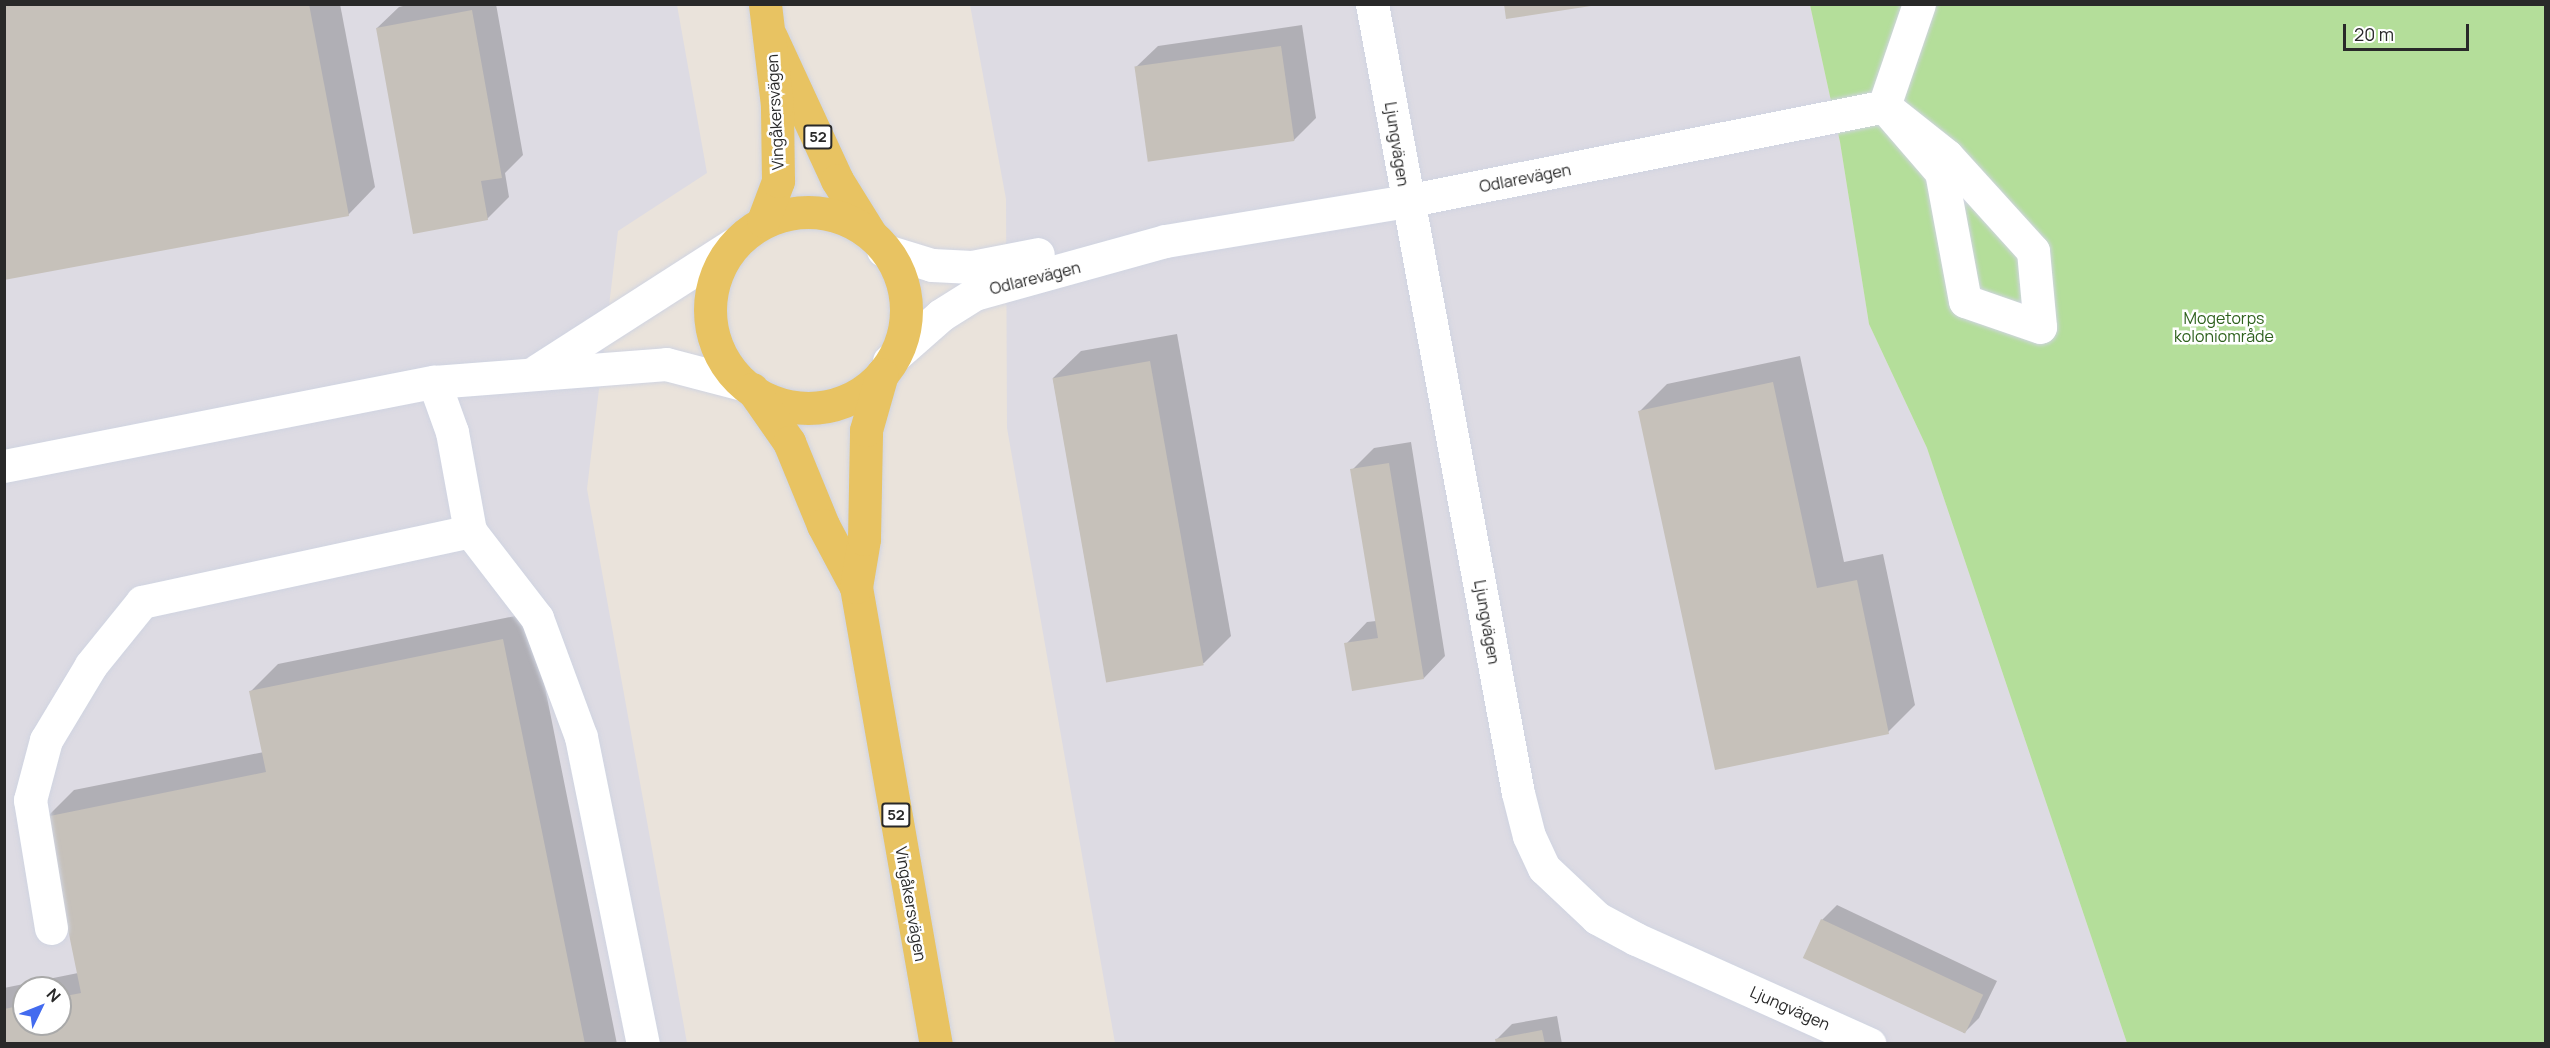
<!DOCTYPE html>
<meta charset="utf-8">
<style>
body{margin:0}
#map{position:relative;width:2550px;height:1048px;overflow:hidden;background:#eae3db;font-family:Manrope,sans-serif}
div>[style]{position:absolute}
.industrial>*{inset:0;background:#dddbe3}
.green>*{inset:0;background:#b4de9a}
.shadow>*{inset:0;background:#0003}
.building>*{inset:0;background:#c6c1ba;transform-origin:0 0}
.roads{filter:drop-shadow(0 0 2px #d0d4e1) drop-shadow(0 0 2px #d0d4e1)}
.minor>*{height:33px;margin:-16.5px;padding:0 16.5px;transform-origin:16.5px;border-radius:16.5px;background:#fff}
.major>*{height:33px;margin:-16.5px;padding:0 16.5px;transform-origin:16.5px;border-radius:16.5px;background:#e8c362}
.major>.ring{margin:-16.5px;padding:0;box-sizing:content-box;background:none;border:33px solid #e8c362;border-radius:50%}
span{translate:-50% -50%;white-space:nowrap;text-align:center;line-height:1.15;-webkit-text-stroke:5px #fff;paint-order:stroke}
.shield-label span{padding:2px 4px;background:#fff;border:2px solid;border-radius:4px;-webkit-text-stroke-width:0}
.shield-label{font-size:15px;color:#292929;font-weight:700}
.street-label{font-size:16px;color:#292929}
.park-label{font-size:16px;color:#2e611d}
.frame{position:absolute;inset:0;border:6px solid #292929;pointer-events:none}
.north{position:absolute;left:12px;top:976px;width:60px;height:60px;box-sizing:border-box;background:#fff;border:2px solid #a9a9a9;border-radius:50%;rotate:47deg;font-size:16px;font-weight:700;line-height:24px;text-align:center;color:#292929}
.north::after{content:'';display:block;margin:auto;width:21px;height:27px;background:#436bef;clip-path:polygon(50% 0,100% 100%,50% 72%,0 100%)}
.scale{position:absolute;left:2343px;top:24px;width:126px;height:27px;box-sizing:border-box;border:3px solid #292929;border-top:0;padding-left:8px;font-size:18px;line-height:21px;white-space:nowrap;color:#292929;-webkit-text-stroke:4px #fff;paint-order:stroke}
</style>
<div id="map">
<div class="industrial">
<i style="clip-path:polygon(evenodd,5px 5px,677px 5px,707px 173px,618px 231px,587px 489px,687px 1043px,5px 1044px,5px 5px,24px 988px,60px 988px,60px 1024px,24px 1024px,24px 988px)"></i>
<i style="clip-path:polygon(970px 5px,1810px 5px,1840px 142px,1869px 324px,1927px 448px,2127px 1043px,1115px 1043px,1007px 428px,1006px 199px)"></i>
</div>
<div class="green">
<i style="clip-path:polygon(1810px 5px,2545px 5px,2545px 1043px,2127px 1043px,1927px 448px,1869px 324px,1840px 142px)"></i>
</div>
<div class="shadow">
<i style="clip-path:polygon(4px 4px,340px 4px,375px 187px,348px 215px)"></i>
<i style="clip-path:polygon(411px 4px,496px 4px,523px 155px,505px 173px,509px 197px,487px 219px,377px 28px,399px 7px)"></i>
<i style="clip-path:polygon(1302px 25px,1316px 118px,1294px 140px,1136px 67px,1158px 46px)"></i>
<i style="clip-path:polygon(1177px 334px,1231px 636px,1204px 663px,1107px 680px,1053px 378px,1081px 351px)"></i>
<i style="clip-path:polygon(1800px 356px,1844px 562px,1883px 554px,1915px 705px,1888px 732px,1640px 411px,1667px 384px)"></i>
<i style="clip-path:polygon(1411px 442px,1445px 656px,1424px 678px,1346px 644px,1367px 622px,1376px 621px,1352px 470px,1374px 448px)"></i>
<i style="clip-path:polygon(evenodd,530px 613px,617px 1044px,4px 1044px,4px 988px,78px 973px,47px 817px,74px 790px,264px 752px,251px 691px,278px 664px,530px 613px,24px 988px,60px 988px,60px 1024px,24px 1024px,24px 988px)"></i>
<i style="clip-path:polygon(1837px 905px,1997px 981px,1979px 1018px,1964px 1033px,1822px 920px)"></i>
<i style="clip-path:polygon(1557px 1016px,1562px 1044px,1498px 1044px,1497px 1039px,1512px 1024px)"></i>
</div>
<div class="building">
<i style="clip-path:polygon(4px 4px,309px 4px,349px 216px,4px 280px)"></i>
<i style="clip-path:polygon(1504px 4px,1591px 4px,1591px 6px,1506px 19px)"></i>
<i style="clip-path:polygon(472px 10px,502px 178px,481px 181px,488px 220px,413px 234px,376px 28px)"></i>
<i style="left:1281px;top:46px;width:96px;height:148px;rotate:82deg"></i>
<i style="left:1150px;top:361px;width:309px;height:99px;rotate:80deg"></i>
<i style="clip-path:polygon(1773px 382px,1817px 588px,1857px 580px,1889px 734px,1715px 770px,1638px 411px)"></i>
<i style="clip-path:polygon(1389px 463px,1424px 679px,1352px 691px,1344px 643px,1378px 638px,1350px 469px)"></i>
<i style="clip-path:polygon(503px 639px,585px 1044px,4px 1044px,4px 1009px,24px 1005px,24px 1024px,60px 1024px,60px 997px,81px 993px,45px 817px,266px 772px,249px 691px)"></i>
<i style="left:1821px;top:919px;width:179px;height:43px;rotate:25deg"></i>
<i style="clip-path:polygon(1542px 1030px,1545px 1044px,1496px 1044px,1495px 1039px)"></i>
</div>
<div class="roads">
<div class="minor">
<i style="left:1372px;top:4px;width:802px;rotate:79.52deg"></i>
<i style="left:1518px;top:793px;width:44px;rotate:75.7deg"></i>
<i style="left:1529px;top:836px;width:35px;rotate:65deg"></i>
<i style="left:1544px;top:868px;width:73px;rotate:43.3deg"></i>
<i style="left:1597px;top:918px;width:44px;rotate:28.3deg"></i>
<i style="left:1636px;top:939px;width:256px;rotate:24.2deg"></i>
<i style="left:1884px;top:106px;width:80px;rotate:38.4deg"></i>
<i style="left:1947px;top:156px;width:128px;rotate:47.8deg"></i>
<i style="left:2033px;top:251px;width:76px;rotate:84.7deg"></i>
<i style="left:2040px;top:327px;width:79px;rotate:-160.9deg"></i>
<i style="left:1965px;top:301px;width:131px;rotate:-100.5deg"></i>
<i style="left:1941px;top:172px;width:87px;rotate:-130.8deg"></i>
<i style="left:1884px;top:106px;width:108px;rotate:-71.1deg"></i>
<i style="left:883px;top:250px;width:51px;rotate:17deg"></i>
<i style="left:932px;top:265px;width:40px;rotate:2.9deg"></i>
<i style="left:972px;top:267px;width:67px;rotate:-11.1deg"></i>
<i style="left:889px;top:361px;width:69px;rotate:-41.5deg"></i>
<i style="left:941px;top:315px;width:39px;rotate:-32deg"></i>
<i style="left:974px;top:294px;width:198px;rotate:-15.5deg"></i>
<i style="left:1165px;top:241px;width:244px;rotate:-9.4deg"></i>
<i style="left:1406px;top:201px;width:487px;rotate:-11.2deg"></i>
<i style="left:538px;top:370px;width:232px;rotate:-32.7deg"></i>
<i style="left:434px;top:382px;width:53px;rotate:70.2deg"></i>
<i style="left:452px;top:432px;width:101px;rotate:79.7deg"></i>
<i style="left:470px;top:531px;width:110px;rotate:52.4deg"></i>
<i style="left:537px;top:618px;width:127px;rotate:69.7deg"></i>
<i style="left:581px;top:737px;width:313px;rotate:78.6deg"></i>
<i style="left:4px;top:466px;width:438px;rotate:-11.1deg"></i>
<i style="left:434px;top:382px;width:233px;rotate:-4.4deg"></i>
<i style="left:666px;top:364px;width:80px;rotate:14.6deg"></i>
<i style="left:51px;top:928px;width:130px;rotate:-99.3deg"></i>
<i style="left:30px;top:800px;width:62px;rotate:-75.1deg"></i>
<i style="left:46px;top:740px;width:87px;rotate:-59deg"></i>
<i style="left:91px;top:665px;width:81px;rotate:-51deg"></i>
<i style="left:142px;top:602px;width:336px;rotate:-12.2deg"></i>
</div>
<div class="major">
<i style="left:771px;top:37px;width:157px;rotate:65.2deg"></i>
<i style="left:837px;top:180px;width:62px;rotate:58.1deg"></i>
<i class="ring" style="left:710px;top:212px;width:163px;height:163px"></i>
<i style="left:763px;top:221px;width:43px;rotate:-69.4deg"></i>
<i style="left:778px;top:181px;width:76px;rotate:-90.8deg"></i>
<i style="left:777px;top:105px;width:102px;rotate:-96.8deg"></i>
<i style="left:752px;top:389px;width:65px;rotate:55.1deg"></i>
<i style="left:789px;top:442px;width:90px;rotate:67.7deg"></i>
<i style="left:823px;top:525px;width:70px;rotate:62deg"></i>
<i style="left:856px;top:587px;width:464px;rotate:80.1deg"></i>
<i style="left:856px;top:587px;width:49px;rotate:-80.5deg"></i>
<i style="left:864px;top:539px;width:109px;rotate:-88.9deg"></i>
<i style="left:866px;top:430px;width:58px;rotate:-74.1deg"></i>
</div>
</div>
<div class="shield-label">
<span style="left:818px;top:137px">52</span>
<span style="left:896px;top:815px">52</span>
</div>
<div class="street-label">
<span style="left:775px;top:112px;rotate:-93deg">Vingåkersvägen</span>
<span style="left:1397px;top:144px;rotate:81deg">Ljungvägen</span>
<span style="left:1525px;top:178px;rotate:-11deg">Odlarevägen</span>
<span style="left:1035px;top:278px;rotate:-14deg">Odlarevägen</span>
<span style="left:1487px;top:622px;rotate:80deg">Ljungvägen</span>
<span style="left:911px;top:904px;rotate:80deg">Vingåkersvägen</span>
<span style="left:1790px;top:1008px;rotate:24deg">Ljungvägen</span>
</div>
<div class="park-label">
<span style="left:2224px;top:327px">Mogetorps<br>koloniområde</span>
</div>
<div class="frame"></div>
<div class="north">N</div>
<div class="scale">20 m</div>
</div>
